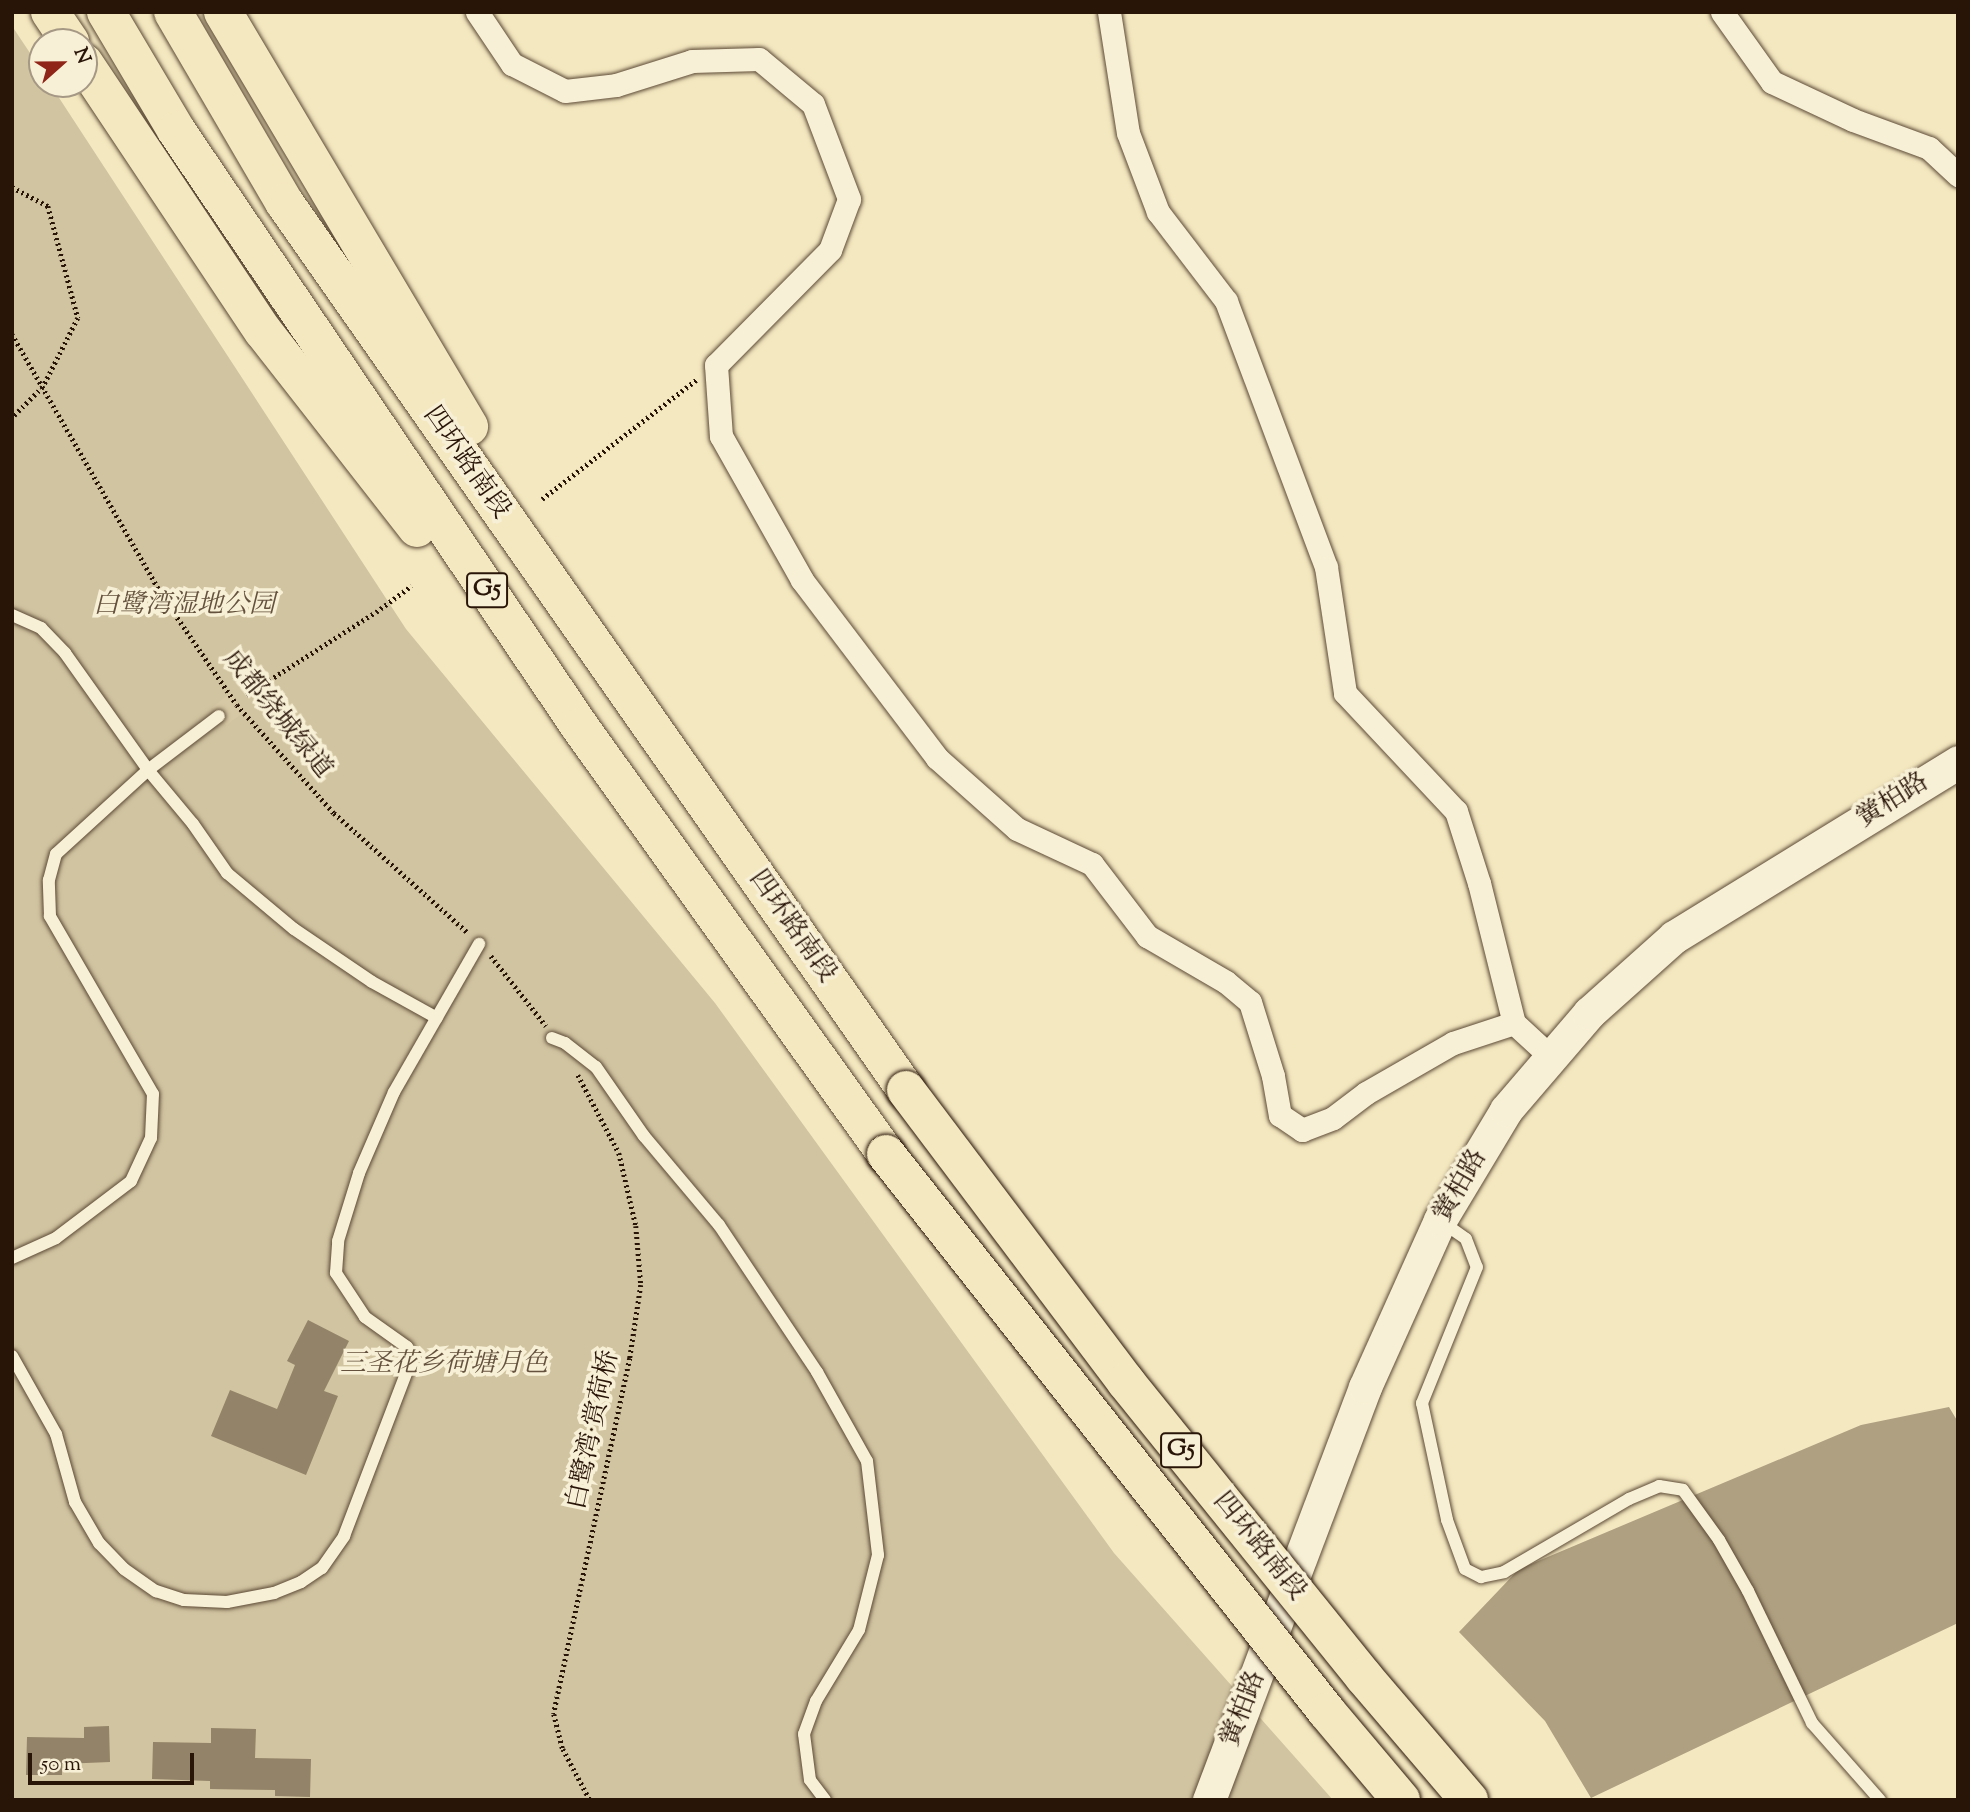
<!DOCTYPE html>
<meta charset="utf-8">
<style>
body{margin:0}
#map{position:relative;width:1970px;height:1812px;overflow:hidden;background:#f4e8c0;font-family:"Sorts Mill Goudy","Noto Serif SC",serif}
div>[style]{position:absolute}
.green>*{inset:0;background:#d1c4a1}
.water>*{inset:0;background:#afa081}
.building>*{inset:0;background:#938368}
.street-tunnel>*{height:23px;margin-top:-11.5px;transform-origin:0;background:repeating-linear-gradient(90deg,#d6c8a4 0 23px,transparent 0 34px)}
.path>*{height:4.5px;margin-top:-2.25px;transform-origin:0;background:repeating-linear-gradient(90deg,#291508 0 2px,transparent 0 5.5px)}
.roads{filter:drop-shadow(0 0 2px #5c4a36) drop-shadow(0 0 2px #5c4a36)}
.lane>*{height:12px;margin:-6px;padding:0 6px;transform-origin:6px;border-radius:6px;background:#f8f0d6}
.street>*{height:23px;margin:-11.5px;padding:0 11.5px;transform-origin:11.5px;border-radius:11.5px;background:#f8f0d6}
.secondary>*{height:33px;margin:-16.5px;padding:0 16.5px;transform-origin:16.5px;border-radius:16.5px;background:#f8f0d6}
.highway>*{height:38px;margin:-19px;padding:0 19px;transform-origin:19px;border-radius:19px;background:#f4e8c0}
.bridges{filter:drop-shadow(0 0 2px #291508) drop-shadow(0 0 2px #291508)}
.highway-bridge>*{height:38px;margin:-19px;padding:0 19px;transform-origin:19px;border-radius:19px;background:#f4e8c0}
span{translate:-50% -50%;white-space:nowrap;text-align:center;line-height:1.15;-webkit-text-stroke:7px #f8f0d6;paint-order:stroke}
.shield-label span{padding:2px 5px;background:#f8f0d6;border:2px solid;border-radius:5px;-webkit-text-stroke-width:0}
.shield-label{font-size:24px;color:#291508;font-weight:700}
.street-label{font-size:26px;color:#291508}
.park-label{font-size:26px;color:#64523e;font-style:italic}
.frame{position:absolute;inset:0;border:14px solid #291508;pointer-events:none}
.north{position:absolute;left:28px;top:28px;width:70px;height:70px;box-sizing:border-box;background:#f8f0d6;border:2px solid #a59884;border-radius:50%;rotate:69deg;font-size:19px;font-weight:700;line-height:28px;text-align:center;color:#291508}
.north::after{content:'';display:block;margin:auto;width:24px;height:32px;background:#8f2418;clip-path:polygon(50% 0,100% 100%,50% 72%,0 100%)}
.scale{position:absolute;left:28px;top:1753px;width:166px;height:32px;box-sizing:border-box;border:4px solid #291508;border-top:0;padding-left:9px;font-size:21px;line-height:24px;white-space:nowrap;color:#291508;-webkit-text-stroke:5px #f8f0d6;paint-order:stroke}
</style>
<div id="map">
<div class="green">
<i style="clip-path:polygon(12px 26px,42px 71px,42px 84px,50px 84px,406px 629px,715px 1003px,1114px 1553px,1333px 1800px,12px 1800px)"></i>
</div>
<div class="water">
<i style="clip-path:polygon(1949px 1407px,1958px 1422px,1958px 1623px,1591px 1798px,1545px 1721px,1459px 1632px,1519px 1569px,1861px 1425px)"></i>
</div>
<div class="building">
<i style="clip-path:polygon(308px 1320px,349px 1341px,324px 1391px,338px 1396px,306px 1475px,211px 1436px,230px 1390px,277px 1409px,295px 1365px,287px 1361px)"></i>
<i style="clip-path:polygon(109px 1726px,110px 1762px,62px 1764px,62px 1775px,26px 1775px,27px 1737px,84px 1738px,84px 1727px)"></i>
<i style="clip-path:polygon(211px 1728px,256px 1729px,255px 1758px,311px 1759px,310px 1797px,275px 1796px,275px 1790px,210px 1789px,210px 1781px,152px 1779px,153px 1742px,211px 1743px)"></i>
</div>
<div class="street-tunnel">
<i style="left:219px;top:716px;width:34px;rotate:-38deg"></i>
</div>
<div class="path">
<i style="left:12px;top:187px;width:41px;rotate:27.8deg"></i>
<i style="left:48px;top:206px;width:116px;rotate:75deg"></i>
<i style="left:78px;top:318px;width:77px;rotate:116.9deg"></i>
<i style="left:43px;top:387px;width:44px;rotate:135deg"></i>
<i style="left:12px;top:334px;width:301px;rotate:60.1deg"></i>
<i style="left:162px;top:595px;width:133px;rotate:55.7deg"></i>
<i style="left:237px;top:705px;width:145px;rotate:48.1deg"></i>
<i style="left:334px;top:813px;width:180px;rotate:41.8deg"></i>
<i style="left:542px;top:499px;width:195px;rotate:-37.7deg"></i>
<i style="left:246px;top:695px;width:154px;rotate:-32.6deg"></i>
<i style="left:376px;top:612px;width:44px;rotate:-36.6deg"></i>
<i style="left:491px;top:956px;width:89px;rotate:51.8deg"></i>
<i style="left:578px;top:1075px;width:88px;rotate:62.3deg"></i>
<i style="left:619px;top:1153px;width:75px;rotate:76.9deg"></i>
<i style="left:636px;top:1226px;width:59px;rotate:85.2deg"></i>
<i style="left:641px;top:1285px;width:74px;rotate:98.6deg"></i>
<i style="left:630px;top:1358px;width:364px;rotate:102.1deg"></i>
<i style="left:554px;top:1714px;width:36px;rotate:76deg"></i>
<i style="left:563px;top:1749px;width:58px;rotate:62.1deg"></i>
</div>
<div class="roads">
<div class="lane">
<i style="left:12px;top:615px;width:32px;rotate:24deg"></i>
<i style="left:41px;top:628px;width:35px;rotate:46deg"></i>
<i style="left:65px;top:653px;width:143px;rotate:54.6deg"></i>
<i style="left:148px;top:770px;width:70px;rotate:50.2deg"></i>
<i style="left:193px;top:824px;width:60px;rotate:55.2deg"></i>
<i style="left:227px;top:873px;width:87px;rotate:39.9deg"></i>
<i style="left:294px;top:929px;width:94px;rotate:34.2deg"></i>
<i style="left:372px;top:982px;width:74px;rotate:29deg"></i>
<i style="left:552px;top:1038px;width:14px;rotate:21deg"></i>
<i style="left:565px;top:1043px;width:39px;rotate:38deg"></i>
<i style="left:596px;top:1067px;width:84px;rotate:55.2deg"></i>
<i style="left:644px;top:1136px;width:116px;rotate:49.9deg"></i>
<i style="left:719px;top:1225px;width:177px;rotate:56.3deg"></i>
<i style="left:817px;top:1372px;width:102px;rotate:60.7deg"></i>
<i style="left:867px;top:1461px;width:95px;rotate:83.3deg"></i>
<i style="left:878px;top:1555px;width:77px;rotate:104.2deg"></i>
<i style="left:859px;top:1630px;width:83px;rotate:121.2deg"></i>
<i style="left:816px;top:1701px;width:35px;rotate:110deg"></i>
<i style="left:804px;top:1734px;width:46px;rotate:82.6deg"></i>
<i style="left:810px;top:1780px;width:25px;rotate:53deg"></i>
<i style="left:1442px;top:1222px;width:29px;rotate:35deg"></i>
<i style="left:1466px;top:1239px;width:30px;rotate:69deg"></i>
<i style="left:1477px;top:1267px;width:147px;rotate:112deg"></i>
<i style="left:1422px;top:1403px;width:120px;rotate:77.9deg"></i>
<i style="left:1447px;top:1520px;width:52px;rotate:69.8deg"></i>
<i style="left:1465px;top:1569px;width:18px;rotate:27deg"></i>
<i style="left:1481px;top:1577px;width:24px;rotate:-12deg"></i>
<i style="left:1504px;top:1572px;width:145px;rotate:-30.3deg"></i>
<i style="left:1629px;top:1499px;width:33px;rotate:-23deg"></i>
<i style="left:1659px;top:1486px;width:24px;rotate:9deg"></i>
<i style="left:1683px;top:1490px;width:62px;rotate:54.2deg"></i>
<i style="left:1719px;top:1540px;width:59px;rotate:60.4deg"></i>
<i style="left:1748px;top:1591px;width:147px;rotate:64.1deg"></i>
<i style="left:1812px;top:1723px;width:103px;rotate:48.6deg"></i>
<i style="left:12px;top:1258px;width:48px;rotate:-24.4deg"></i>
<i style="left:56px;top:1238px;width:94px;rotate:-37.2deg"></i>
<i style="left:131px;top:1181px;width:47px;rotate:-65.1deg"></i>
<i style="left:151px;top:1138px;width:44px;rotate:-87.4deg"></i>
<i style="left:153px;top:1094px;width:206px;rotate:-120.1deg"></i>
<i style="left:50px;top:916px;width:36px;rotate:-92deg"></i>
<i style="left:49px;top:880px;width:27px;rotate:-75deg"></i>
<i style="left:56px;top:854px;width:125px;rotate:-42.4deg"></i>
<i style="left:148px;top:770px;width:89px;rotate:-37.3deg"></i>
<i style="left:12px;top:1356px;width:90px;rotate:60.6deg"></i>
<i style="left:56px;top:1434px;width:71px;rotate:74.4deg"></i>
<i style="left:75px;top:1502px;width:48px;rotate:59.7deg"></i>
<i style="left:99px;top:1543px;width:36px;rotate:46deg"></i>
<i style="left:124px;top:1569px;width:39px;rotate:35deg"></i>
<i style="left:156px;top:1591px;width:29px;rotate:18deg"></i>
<i style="left:184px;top:1600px;width:43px;rotate:2.7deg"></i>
<i style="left:227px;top:1602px;width:48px;rotate:-10.8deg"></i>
<i style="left:274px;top:1593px;width:29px;rotate:-22deg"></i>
<i style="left:301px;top:1582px;width:25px;rotate:-34deg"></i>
<i style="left:322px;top:1568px;width:39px;rotate:-55deg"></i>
<i style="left:344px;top:1536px;width:191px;rotate:-69.1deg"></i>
<i style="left:412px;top:1358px;width:12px;rotate:-114deg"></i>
<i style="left:407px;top:1347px;width:52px;rotate:-144.5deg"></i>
<i style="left:365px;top:1317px;width:53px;rotate:-123.4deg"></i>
<i style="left:336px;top:1273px;width:32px;rotate:-86deg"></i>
<i style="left:338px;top:1241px;width:71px;rotate:-72.8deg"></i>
<i style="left:359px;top:1173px;width:88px;rotate:-66.6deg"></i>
<i style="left:394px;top:1092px;width:171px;rotate:-60.1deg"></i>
</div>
<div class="street">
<i style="left:477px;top:12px;width:63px;rotate:56.1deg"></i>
<i style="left:512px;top:64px;width:59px;rotate:27deg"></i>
<i style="left:565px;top:91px;width:51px;rotate:-6.7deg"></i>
<i style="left:616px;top:85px;width:80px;rotate:-17.5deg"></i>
<i style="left:692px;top:61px;width:67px;rotate:-1.7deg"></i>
<i style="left:759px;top:59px;width:70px;rotate:39.8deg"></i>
<i style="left:813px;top:104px;width:102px;rotate:69.2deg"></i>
<i style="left:849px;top:199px;width:54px;rotate:110.4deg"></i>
<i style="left:830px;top:250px;width:162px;rotate:134.7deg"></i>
<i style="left:716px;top:365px;width:71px;rotate:86deg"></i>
<i style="left:721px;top:436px;width:165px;rotate:60.6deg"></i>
<i style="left:802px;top:580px;width:223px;rotate:52.8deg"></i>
<i style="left:937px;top:758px;width:107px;rotate:41.6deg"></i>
<i style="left:1017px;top:829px;width:83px;rotate:25deg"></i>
<i style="left:1092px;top:864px;width:91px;rotate:52.6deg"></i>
<i style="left:1147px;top:936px;width:91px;rotate:30.2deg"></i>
<i style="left:1226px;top:982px;width:31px;rotate:40deg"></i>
<i style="left:1250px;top:1002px;width:77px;rotate:72.7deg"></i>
<i style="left:1273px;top:1076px;width:40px;rotate:80deg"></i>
<i style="left:1280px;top:1115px;width:27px;rotate:34deg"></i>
<i style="left:1302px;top:1130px;width:33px;rotate:-21deg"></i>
<i style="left:1333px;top:1118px;width:41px;rotate:-37.1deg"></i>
<i style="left:1366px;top:1093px;width:100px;rotate:-29.9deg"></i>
<i style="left:1453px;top:1043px;width:64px;rotate:-18.2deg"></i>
<i style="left:1109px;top:12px;width:122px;rotate:81.1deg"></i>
<i style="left:1128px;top:133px;width:85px;rotate:69.2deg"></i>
<i style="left:1158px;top:212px;width:112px;rotate:52.6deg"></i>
<i style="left:1226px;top:301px;width:284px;rotate:69.4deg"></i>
<i style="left:1326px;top:567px;width:127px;rotate:81.4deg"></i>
<i style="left:1345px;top:693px;width:162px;rotate:46.8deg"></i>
<i style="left:1456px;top:811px;width:76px;rotate:72.3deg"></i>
<i style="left:1479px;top:883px;width:144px;rotate:76deg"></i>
<i style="left:1514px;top:1023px;width:50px;rotate:42.6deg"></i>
<i style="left:1722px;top:12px;width:86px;rotate:54.5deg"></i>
<i style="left:1772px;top:82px;width:89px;rotate:25.1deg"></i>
<i style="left:1853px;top:120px;width:81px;rotate:20.2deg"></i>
<i style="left:1929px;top:148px;width:40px;rotate:43deg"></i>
</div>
<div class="secondary">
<i style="left:1209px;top:1800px;width:441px;rotate:-69.3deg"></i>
<i style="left:1365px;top:1387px;width:183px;rotate:-65.8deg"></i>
<i style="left:1440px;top:1220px;width:128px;rotate:-59deg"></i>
<i style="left:1506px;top:1110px;width:128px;rotate:-49.4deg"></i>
<i style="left:1589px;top:1013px;width:114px;rotate:-41.8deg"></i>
<i style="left:1674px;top:937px;width:334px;rotate:-31.6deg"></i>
</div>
<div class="highway">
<i style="left:50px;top:12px;width:36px;rotate:56deg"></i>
<i style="left:106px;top:12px;width:137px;rotate:59.3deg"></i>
<i style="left:176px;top:130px;width:721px;rotate:55.91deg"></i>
<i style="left:580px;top:727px;width:525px;rotate:54.37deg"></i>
<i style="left:173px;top:12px;width:220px;rotate:59.7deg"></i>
<i style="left:284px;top:202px;width:1084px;rotate:54.99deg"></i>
<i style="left:223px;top:12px;width:482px;rotate:59.3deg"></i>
<i style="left:84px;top:63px;width:322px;rotate:56.3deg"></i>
<i style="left:263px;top:331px;width:250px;rotate:52deg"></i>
</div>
</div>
<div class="bridges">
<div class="highway-bridge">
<i style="left:906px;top:1090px;width:366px;rotate:53deg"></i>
<i style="left:1126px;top:1382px;width:379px;rotate:51.1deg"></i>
<i style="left:1364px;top:1677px;width:162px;rotate:49.5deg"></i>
<i style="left:886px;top:1154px;width:711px;rotate:51.68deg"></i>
<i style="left:1327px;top:1712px;width:115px;rotate:49.9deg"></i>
</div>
</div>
<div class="shield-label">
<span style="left:487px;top:590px">G5</span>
<span style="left:1181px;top:1450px">G5</span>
</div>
<div class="street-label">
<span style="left:466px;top:463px;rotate:55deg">四环路南段</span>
<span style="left:277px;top:715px;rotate:51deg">成都绕城绿道</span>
<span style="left:1893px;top:801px;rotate:-32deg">黉柏路</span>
<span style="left:792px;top:927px;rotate:55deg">四环路南段</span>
<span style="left:1461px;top:1186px;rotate:-60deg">黉柏路</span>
<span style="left:594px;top:1430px;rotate:-78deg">白鹭湾·赏荷桥</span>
<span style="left:1259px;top:1547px;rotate:51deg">四环路南段</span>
<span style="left:1244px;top:1709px;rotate:-69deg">黉柏路</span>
</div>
<div class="park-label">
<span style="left:184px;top:606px">白鹭湾湿地公园</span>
<span style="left:444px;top:1365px">三圣花乡荷塘月色</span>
</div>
<div class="frame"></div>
<div class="north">N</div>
<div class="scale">50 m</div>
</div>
